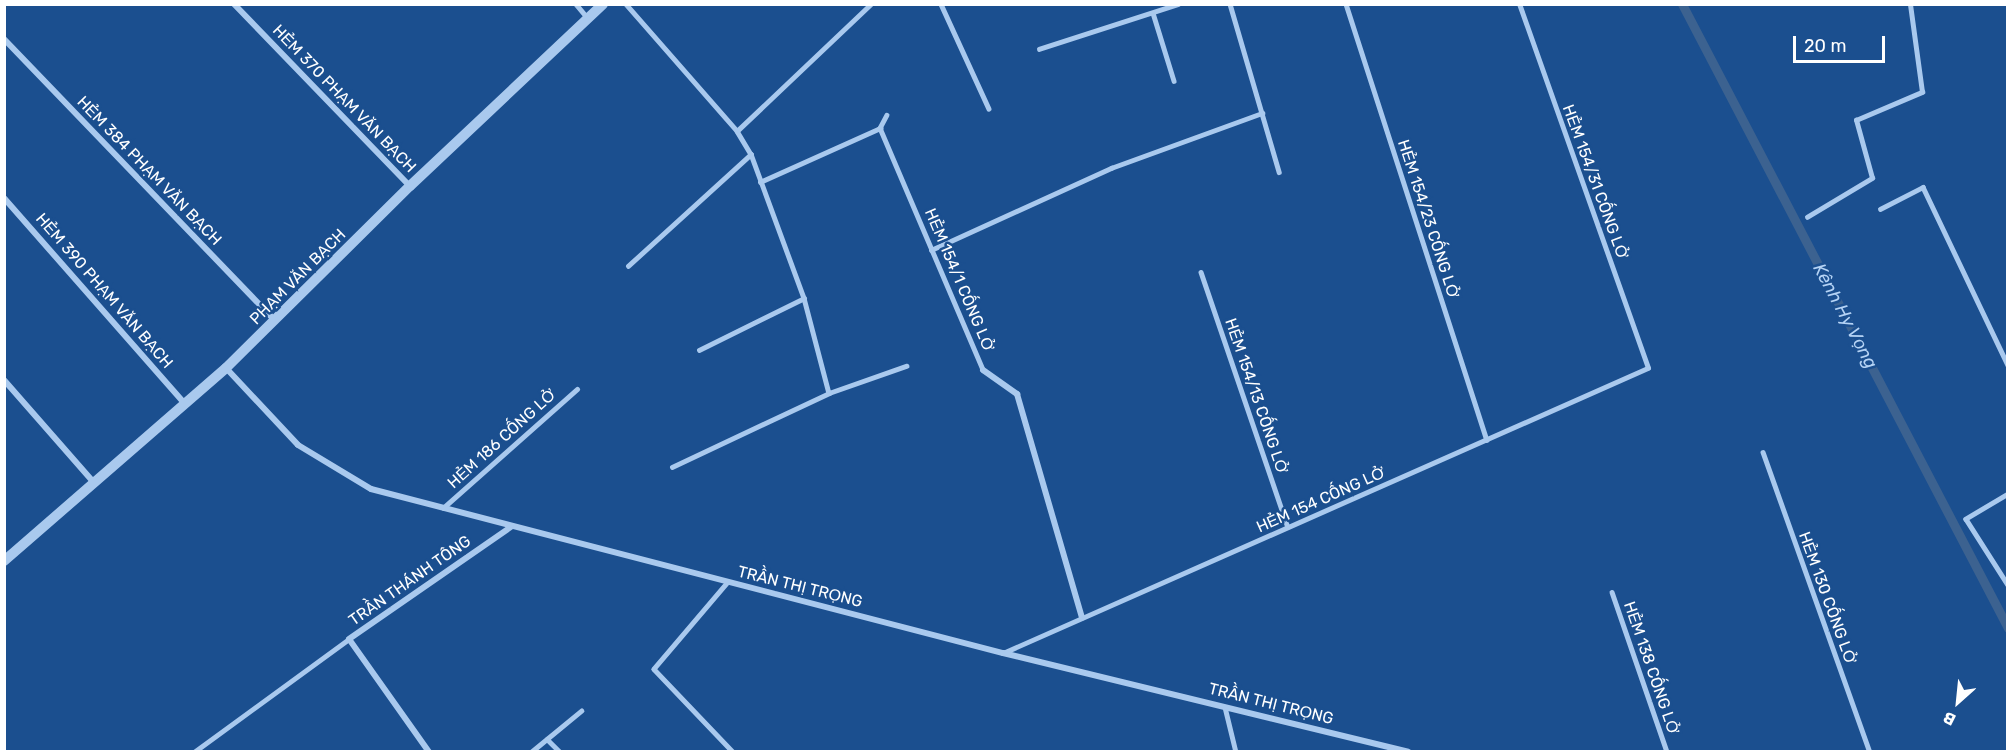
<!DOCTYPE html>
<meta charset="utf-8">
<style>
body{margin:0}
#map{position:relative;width:2012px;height:756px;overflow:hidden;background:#1b4f8f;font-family:Rubik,sans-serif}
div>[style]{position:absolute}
.stream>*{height:9px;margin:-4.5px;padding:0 4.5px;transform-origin:4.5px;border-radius:4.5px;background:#3c6290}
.service>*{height:4.5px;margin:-2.25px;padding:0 2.25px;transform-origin:2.25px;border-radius:2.25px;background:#a9c9ee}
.minor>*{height:6px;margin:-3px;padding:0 3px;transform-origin:3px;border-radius:3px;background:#a9c9ee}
.tertiary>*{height:10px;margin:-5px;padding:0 5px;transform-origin:5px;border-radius:5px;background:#a9c9ee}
span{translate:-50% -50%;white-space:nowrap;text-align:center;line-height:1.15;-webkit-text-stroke:5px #1b4f8f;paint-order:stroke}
.street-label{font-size:16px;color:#fff}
.water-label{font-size:18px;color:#b5d3f5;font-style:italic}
.frame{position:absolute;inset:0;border:6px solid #fff;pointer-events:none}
.north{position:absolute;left:1928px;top:672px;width:60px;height:60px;-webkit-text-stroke:4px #1b4f8f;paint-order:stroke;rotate:207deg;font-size:16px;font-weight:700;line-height:24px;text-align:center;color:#fff}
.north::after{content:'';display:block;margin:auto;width:21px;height:27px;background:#fff;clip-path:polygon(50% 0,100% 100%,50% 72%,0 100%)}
.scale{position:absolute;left:1793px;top:36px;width:92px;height:27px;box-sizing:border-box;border:3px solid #fff;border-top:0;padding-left:8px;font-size:18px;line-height:21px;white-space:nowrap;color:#fff;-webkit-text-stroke:4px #1b4f8f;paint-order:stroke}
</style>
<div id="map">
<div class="stream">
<i style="left:1682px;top:4px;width:704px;rotate:62.42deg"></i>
</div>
<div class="service">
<i style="left:576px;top:4px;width:17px;rotate:50deg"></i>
<i style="left:626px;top:4px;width:169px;rotate:48.8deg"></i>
<i style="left:737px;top:131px;width:27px;rotate:59deg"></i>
<i style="left:751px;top:154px;width:153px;rotate:69.8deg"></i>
<i style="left:804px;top:298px;width:98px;rotate:75.3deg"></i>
<i style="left:941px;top:4px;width:115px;rotate:65.4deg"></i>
<i style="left:1230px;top:4px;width:175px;rotate:73.7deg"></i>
<i style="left:1346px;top:4px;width:458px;rotate:72.1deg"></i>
<i style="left:1153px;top:13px;width:71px;rotate:72.8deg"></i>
<i style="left:1039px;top:49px;width:146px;rotate:-17.9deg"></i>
<i style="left:887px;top:115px;width:15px;rotate:118deg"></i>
<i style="left:880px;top:128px;width:263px;rotate:66.9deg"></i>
<i style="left:737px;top:131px;width:185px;rotate:-43.5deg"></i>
<i style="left:760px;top:182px;width:132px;rotate:-24.2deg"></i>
<i style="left:1880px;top:209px;width:48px;rotate:-27.1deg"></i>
<i style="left:1923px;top:187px;width:197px;rotate:64.5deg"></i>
<i style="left:1807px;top:217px;width:76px;rotate:-31deg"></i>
<i style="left:1872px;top:178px;width:60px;rotate:-105.4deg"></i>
<i style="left:1856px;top:120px;width:72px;rotate:-23deg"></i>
<i style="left:1922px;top:92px;width:89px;rotate:-97.8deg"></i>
<i style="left:931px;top:250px;width:198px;rotate:-24.5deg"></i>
<i style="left:1111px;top:168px;width:161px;rotate:-20deg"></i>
<i style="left:628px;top:266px;width:166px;rotate:-42.3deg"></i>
<i style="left:1201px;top:272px;width:269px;rotate:71.2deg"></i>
<i style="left:699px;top:350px;width:117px;rotate:-26.3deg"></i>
<i style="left:1763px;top:452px;width:319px;rotate:70.4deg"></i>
<i style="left:672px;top:467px;width:174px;rotate:-25.2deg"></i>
<i style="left:829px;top:393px;width:82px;rotate:-19.3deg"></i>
<i style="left:2008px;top:494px;width:49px;rotate:149.2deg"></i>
<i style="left:1966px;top:519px;width:78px;rotate:57.5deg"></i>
<i style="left:443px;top:508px;width:179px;rotate:-41.6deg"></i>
<i style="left:728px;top:582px;width:114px;rotate:130.4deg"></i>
<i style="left:654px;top:669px;width:115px;rotate:46.4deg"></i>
<i style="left:1612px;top:592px;width:169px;rotate:71deg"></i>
<i style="left:1003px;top:653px;width:705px;rotate:-23.84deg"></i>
<i style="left:1648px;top:368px;width:386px;rotate:-109.5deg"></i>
<i style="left:1225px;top:707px;width:46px;rotate:76.3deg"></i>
<i style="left:547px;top:739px;width:18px;rotate:45deg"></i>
<i style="left:194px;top:752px;width:192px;rotate:-36.1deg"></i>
<i style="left:531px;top:752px;width:65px;rotate:-39.4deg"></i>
</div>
<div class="minor">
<i style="left:234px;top:4px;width:253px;rotate:46deg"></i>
<i style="left:4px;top:39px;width:391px;rotate:46.1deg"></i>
<i style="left:4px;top:198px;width:271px;rotate:48.7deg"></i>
<i style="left:226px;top:368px;width:105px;rotate:46.9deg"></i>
<i style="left:298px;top:445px;width:85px;rotate:31.1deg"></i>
<i style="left:371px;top:489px;width:653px;rotate:14.55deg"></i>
<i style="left:1003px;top:653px;width:417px;rotate:13.7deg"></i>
<i style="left:983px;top:370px;width:42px;rotate:35.2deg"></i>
<i style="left:1017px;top:394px;width:233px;rotate:73.8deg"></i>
<i style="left:4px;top:380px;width:138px;rotate:48.8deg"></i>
<i style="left:429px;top:752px;width:138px;rotate:-125.3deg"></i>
<i style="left:349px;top:639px;width:197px;rotate:-34.7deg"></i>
</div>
<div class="tertiary">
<i style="left:4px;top:561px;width:294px;rotate:-41deg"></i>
<i style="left:226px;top:368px;width:259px;rotate:-44.7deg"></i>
<i style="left:410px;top:186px;width:265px;rotate:-43.3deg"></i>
</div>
<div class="street-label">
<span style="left:344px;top:99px;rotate:46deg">HẺM 370 PHẠM VĂN BẠCH</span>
<span style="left:149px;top:171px;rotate:46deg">HẺM 384 PHẠM VĂN BẠCH</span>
<span style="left:1595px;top:182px;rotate:70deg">HẺM 154/31 CỐNG LỞ</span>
<span style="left:1428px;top:219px;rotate:72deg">HẺM 154/23 CỐNG LỞ</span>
<span style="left:298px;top:277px;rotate:-45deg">PHẠM VĂN BẠCH</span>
<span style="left:959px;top:280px;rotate:67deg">HẺM 154/1 CỐNG LỞ</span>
<span style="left:104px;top:291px;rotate:49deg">HẺM 390 PHẠM VĂN BẠCH</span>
<span style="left:1256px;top:396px;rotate:71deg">HẺM 154/13 CỐNG LỞ</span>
<span style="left:502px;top:439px;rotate:-42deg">HẺM 186 CỐNG LỞ</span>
<span style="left:1321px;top:500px;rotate:-24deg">HẺM 154 CỐNG LỞ</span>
<span style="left:410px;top:581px;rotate:-35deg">TRẦN THÁNH TÔNG</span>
<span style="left:800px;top:587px;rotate:14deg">TRẦN THỊ TRỌNG</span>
<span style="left:1827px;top:598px;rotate:70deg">HẺM 130 CỐNG LỞ</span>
<span style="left:1651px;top:668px;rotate:71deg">HẺM 138 CỐNG LỞ</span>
<span style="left:1271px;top:704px;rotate:14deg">TRẦN THỊ TRỌNG</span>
</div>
<div class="water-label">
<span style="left:1845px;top:316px;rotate:62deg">Kênh Hy Vọng</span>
</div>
<div class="frame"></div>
<div class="north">B</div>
<div class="scale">20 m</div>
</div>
